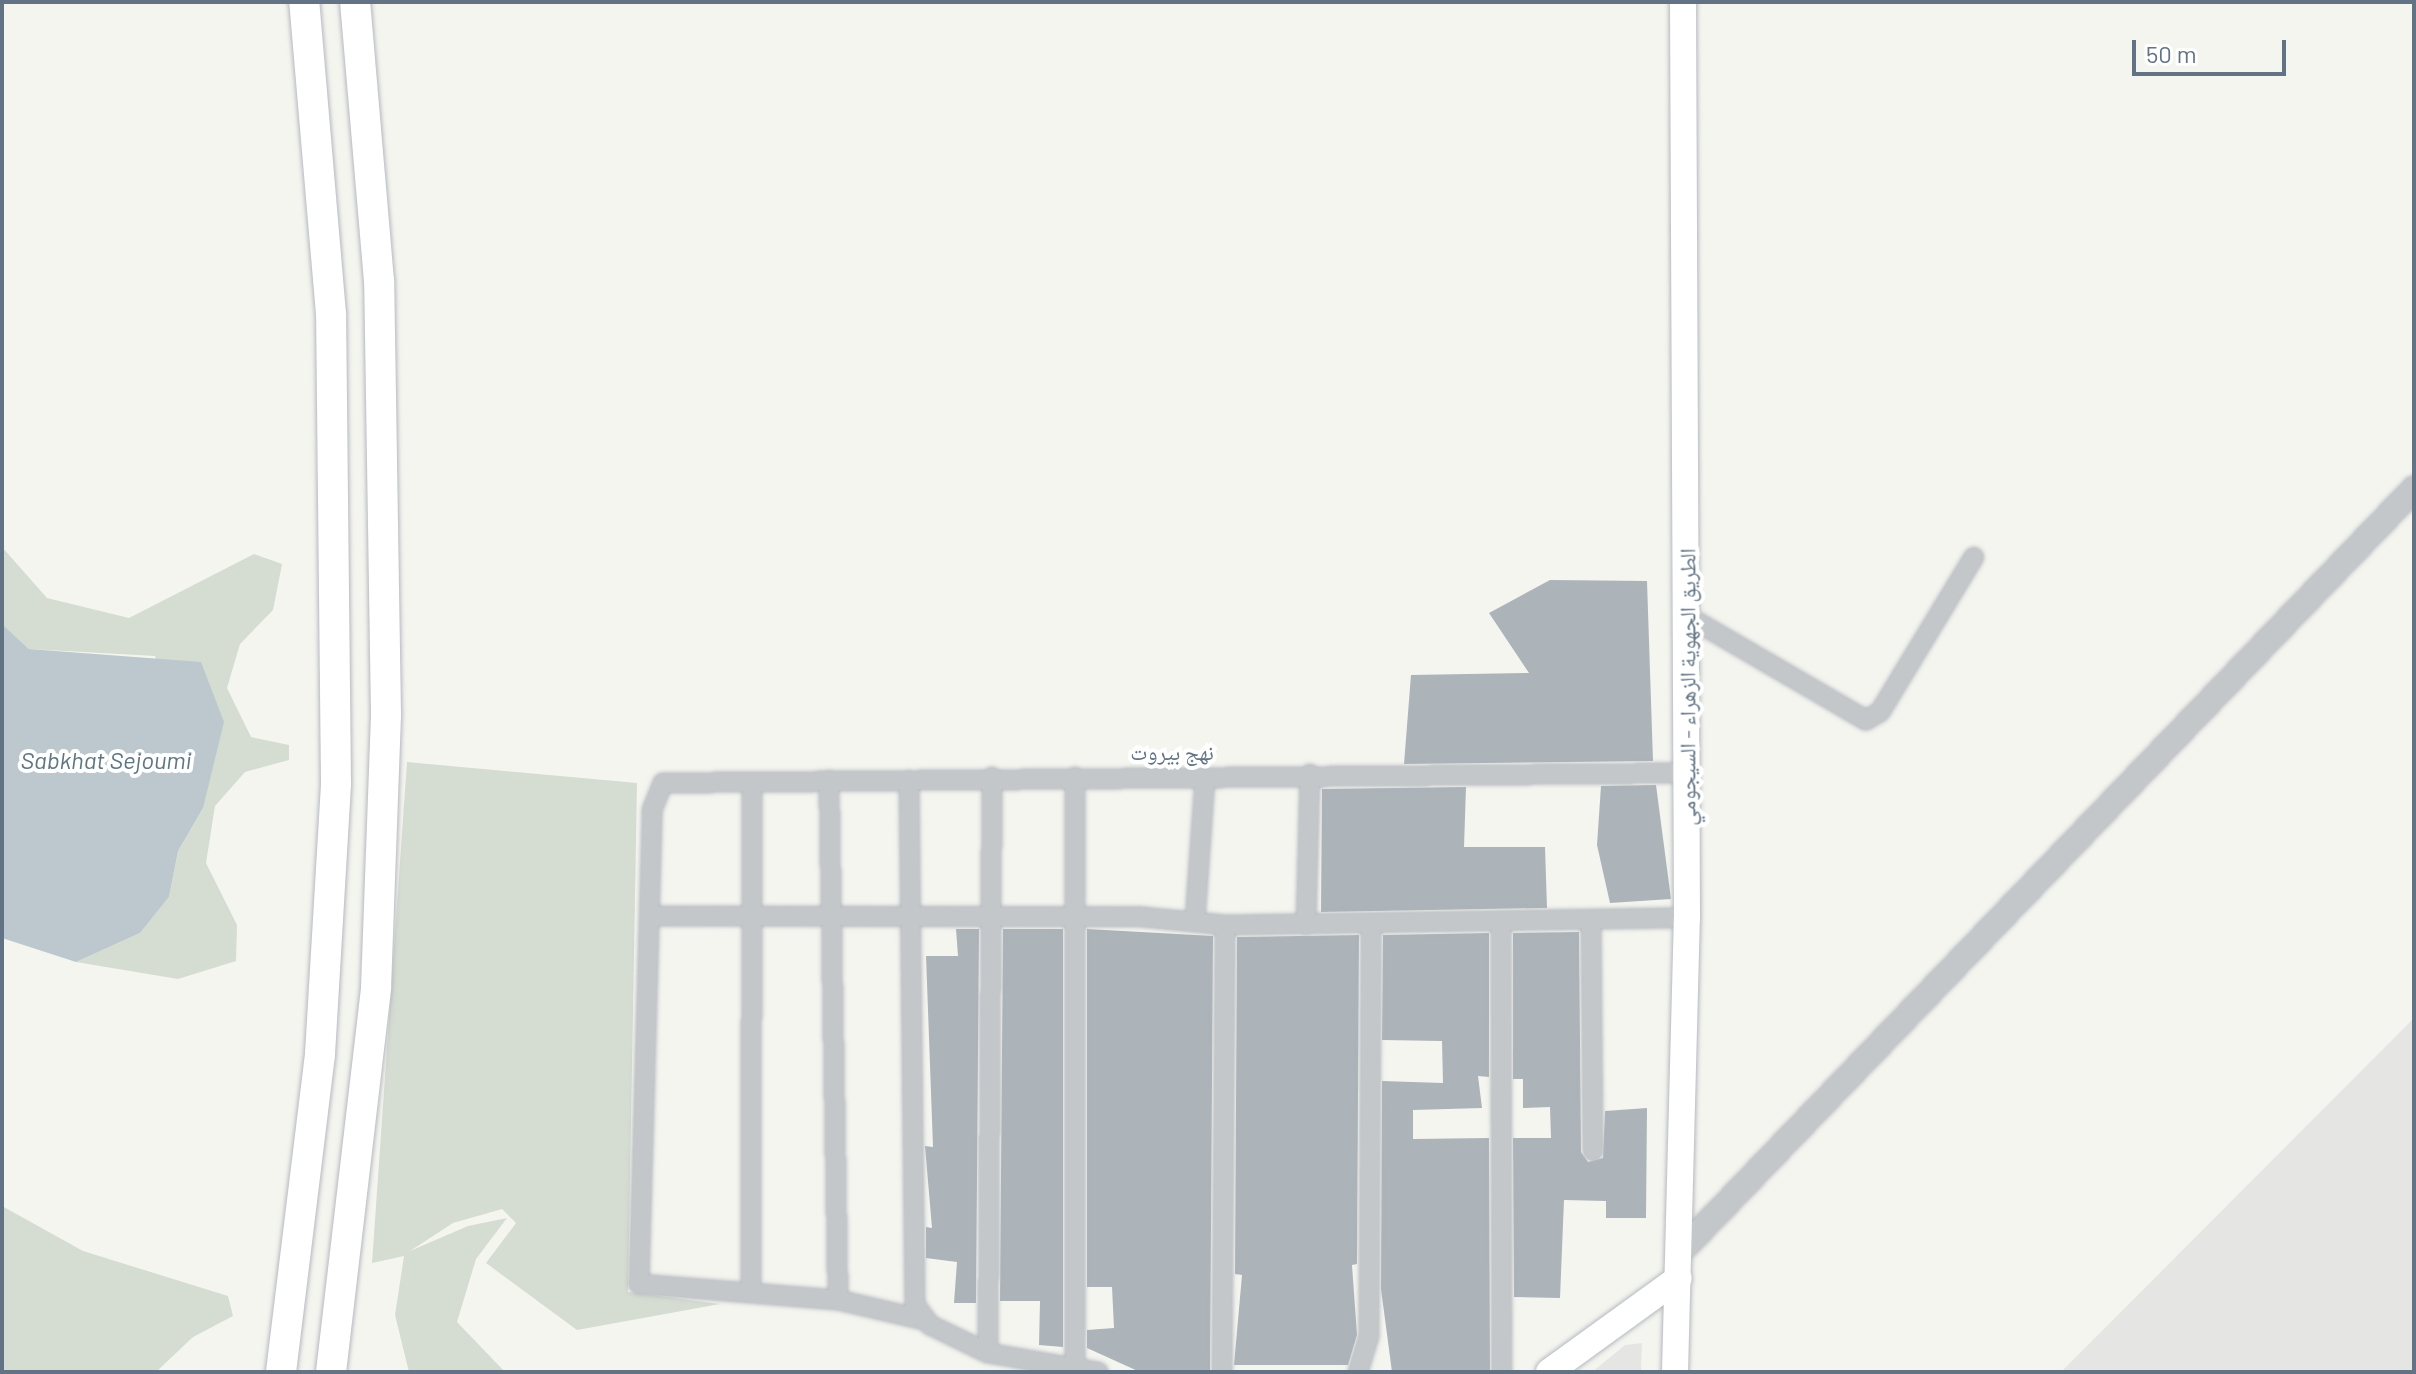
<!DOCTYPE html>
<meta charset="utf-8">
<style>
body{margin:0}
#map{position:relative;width:2416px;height:1374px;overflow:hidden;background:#f5f5f0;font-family:Barlow,"Noto Naskh Arabic",sans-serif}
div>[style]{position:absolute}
.built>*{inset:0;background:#e5e6e4}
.green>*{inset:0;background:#d5dcd1}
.water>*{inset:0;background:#bcc8cd}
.building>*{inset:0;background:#acb3b9}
.roads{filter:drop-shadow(0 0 2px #b5babf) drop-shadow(0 0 2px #b5babf)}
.minor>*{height:18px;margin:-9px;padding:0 9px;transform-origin:9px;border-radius:9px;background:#c3c7ca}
.tertiary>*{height:24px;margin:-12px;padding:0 12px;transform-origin:12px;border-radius:12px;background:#c3c7ca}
.secondary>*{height:26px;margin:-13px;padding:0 13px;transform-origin:13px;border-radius:13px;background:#fff}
.trunk>*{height:30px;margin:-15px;padding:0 15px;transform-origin:15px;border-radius:15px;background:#fff}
span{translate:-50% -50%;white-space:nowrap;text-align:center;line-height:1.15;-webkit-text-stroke:8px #fff;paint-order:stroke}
.street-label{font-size:22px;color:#617384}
.water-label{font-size:24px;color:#5d7681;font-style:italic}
.frame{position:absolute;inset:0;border:4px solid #617384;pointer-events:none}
.scale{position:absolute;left:2132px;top:40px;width:154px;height:36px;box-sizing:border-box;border:4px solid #617384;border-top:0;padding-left:10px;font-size:24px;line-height:28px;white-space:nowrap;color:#617384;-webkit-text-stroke:6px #fff;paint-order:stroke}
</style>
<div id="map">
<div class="built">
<i style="clip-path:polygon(2414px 1018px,2414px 1372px,2061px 1372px)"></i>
<i style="clip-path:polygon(1642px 1343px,1641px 1372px,1592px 1372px,1625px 1345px)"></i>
</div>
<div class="green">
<i style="clip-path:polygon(2px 547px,47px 598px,129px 618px,254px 554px,282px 564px,273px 610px,240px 644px,227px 688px,251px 737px,289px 745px,289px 760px,245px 772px,215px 806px,206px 863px,237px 925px,236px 961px,178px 979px,76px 962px,140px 933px,169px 897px,178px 851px,203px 808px,155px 656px,29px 649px,2px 624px)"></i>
<i style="clip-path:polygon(407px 762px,637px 783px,628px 1292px,720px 1304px,577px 1330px,486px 1263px,516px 1223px,502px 1209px,453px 1223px,410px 1251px,468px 1226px,507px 1218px,476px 1259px,457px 1322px,505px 1372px,409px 1372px,395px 1315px,404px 1256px,372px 1263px)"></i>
<i style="clip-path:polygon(2px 1206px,83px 1251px,228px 1296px,233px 1316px,193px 1337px,156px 1372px,2px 1372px)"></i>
</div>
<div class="water">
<i style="clip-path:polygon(2px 624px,29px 649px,201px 662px,224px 722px,203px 808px,178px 851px,169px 897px,140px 933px,76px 962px,2px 938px)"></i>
</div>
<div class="building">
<i style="clip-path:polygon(1550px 580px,1647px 581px,1653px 761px,1404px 764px,1411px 675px,1529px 673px,1489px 613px)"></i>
<i style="clip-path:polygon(1656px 785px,1671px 899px,1610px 903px,1597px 845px,1601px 786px)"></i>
<i style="clip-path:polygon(1466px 787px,1464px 847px,1545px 847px,1547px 908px,1321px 912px,1322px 789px)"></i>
<i style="clip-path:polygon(956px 929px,979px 929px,976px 1303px,954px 1303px,957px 1262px,926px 1258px,926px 1227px,932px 1228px,925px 1146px,933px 1147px,926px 956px,958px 956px)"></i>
<i style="clip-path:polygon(1003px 929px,1063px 929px,1063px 1347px,1039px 1345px,1040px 1301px,1000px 1301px)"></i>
<i style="clip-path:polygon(1087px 929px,1213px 936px,1210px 1372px,1140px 1372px,1087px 1348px,1087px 1330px,1114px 1328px,1112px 1287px,1087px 1287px)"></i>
<i style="clip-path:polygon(1579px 932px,1581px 1152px,1588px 1162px,1603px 1158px,1605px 1111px,1647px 1108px,1646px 1218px,1606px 1218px,1606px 1201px,1564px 1200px,1560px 1298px,1514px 1297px,1513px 1138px,1551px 1138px,1550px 1107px,1523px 1108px,1523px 1079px,1513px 1079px,1513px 933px)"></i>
<i style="clip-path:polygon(1489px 933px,1489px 1077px,1478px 1076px,1482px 1108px,1413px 1110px,1413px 1139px,1489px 1138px,1490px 1372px,1392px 1372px,1381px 1289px,1382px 1081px,1443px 1083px,1442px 1041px,1382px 1040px,1383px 935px)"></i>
<i style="clip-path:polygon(1359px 935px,1357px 1264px,1352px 1265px,1357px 1335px,1348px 1365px,1234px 1365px,1242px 1275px,1235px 1274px,1237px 937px)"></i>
</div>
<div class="roads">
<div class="minor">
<i style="left:1687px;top:616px;width:207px;rotate:30.2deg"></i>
<i style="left:1866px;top:720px;width:16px;rotate:-30deg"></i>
<i style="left:1880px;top:712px;width:181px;rotate:-58.8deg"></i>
<i style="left:1075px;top:777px;width:590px;rotate:90deg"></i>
<i style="left:829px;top:780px;width:520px;rotate:89.01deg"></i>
<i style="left:909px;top:780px;width:525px;rotate:89.35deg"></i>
<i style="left:915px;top:1305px;width:25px;rotate:53deg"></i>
<i style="left:930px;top:1325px;width:64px;rotate:25.8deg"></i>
<i style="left:988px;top:1353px;width:112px;rotate:9.8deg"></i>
<i style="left:650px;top:916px;width:493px;rotate:0.1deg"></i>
<i style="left:1143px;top:917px;width:82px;rotate:5.6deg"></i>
<i style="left:1195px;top:921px;width:144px;rotate:-86deg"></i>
<i style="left:1591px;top:922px;width:229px;rotate:89.5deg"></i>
<i style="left:1306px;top:925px;width:151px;rotate:-88.5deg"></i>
<i style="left:1501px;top:925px;width:447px;rotate:89.9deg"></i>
<i style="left:751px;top:1293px;width:511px;rotate:-89.89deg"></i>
<i style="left:924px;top:1320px;width:88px;rotate:-166.9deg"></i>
<i style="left:838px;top:1300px;width:200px;rotate:-175.4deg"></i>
<i style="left:639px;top:1284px;width:474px;rotate:-88.4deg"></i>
<i style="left:652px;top:810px;width:29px;rotate:-68deg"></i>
<i style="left:663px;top:783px;width:1023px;rotate:-0.56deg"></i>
<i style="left:988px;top:1353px;width:576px;rotate:-89.6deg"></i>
<i style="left:1222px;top:1372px;width:447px;rotate:-89.6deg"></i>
<i style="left:1225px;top:925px;width:462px;rotate:-0.9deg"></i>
<i style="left:1358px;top:1372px;width:37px;rotate:-73deg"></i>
<i style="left:1369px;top:1337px;width:410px;rotate:-89.7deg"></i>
</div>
<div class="tertiary">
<i style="left:1680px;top:1252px;width:1059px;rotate:-46.11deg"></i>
</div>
<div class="secondary">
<i style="left:1549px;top:1372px;width:160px;rotate:-35.9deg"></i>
<i style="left:1675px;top:1372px;width:454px;rotate:-88.5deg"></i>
<i style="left:1687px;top:918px;width:916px;rotate:-90.25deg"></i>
</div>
<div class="trunk">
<i style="left:281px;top:1372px;width:320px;rotate:-83deg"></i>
<i style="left:320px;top:1054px;width:270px;rotate:-86.6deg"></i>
<i style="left:336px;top:784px;width:470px;rotate:-90.6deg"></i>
<i style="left:331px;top:314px;width:313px;rotate:-94.9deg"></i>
<i style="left:331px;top:1372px;width:387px;rotate:-83.3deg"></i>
<i style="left:376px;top:988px;width:273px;rotate:-87.9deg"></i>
<i style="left:386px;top:715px;width:434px;rotate:-90.9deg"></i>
<i style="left:379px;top:281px;width:280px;rotate:-94.9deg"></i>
</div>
</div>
<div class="street-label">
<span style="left:1687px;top:687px;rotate:-90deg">الطريق الجهوية الزهراء - السيجومي</span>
<span style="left:1172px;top:752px">نهج بيروت</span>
</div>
<div class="water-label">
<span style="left:106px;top:760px">Sabkhat Sejoumi</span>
</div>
<div class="frame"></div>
<div class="scale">50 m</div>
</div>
